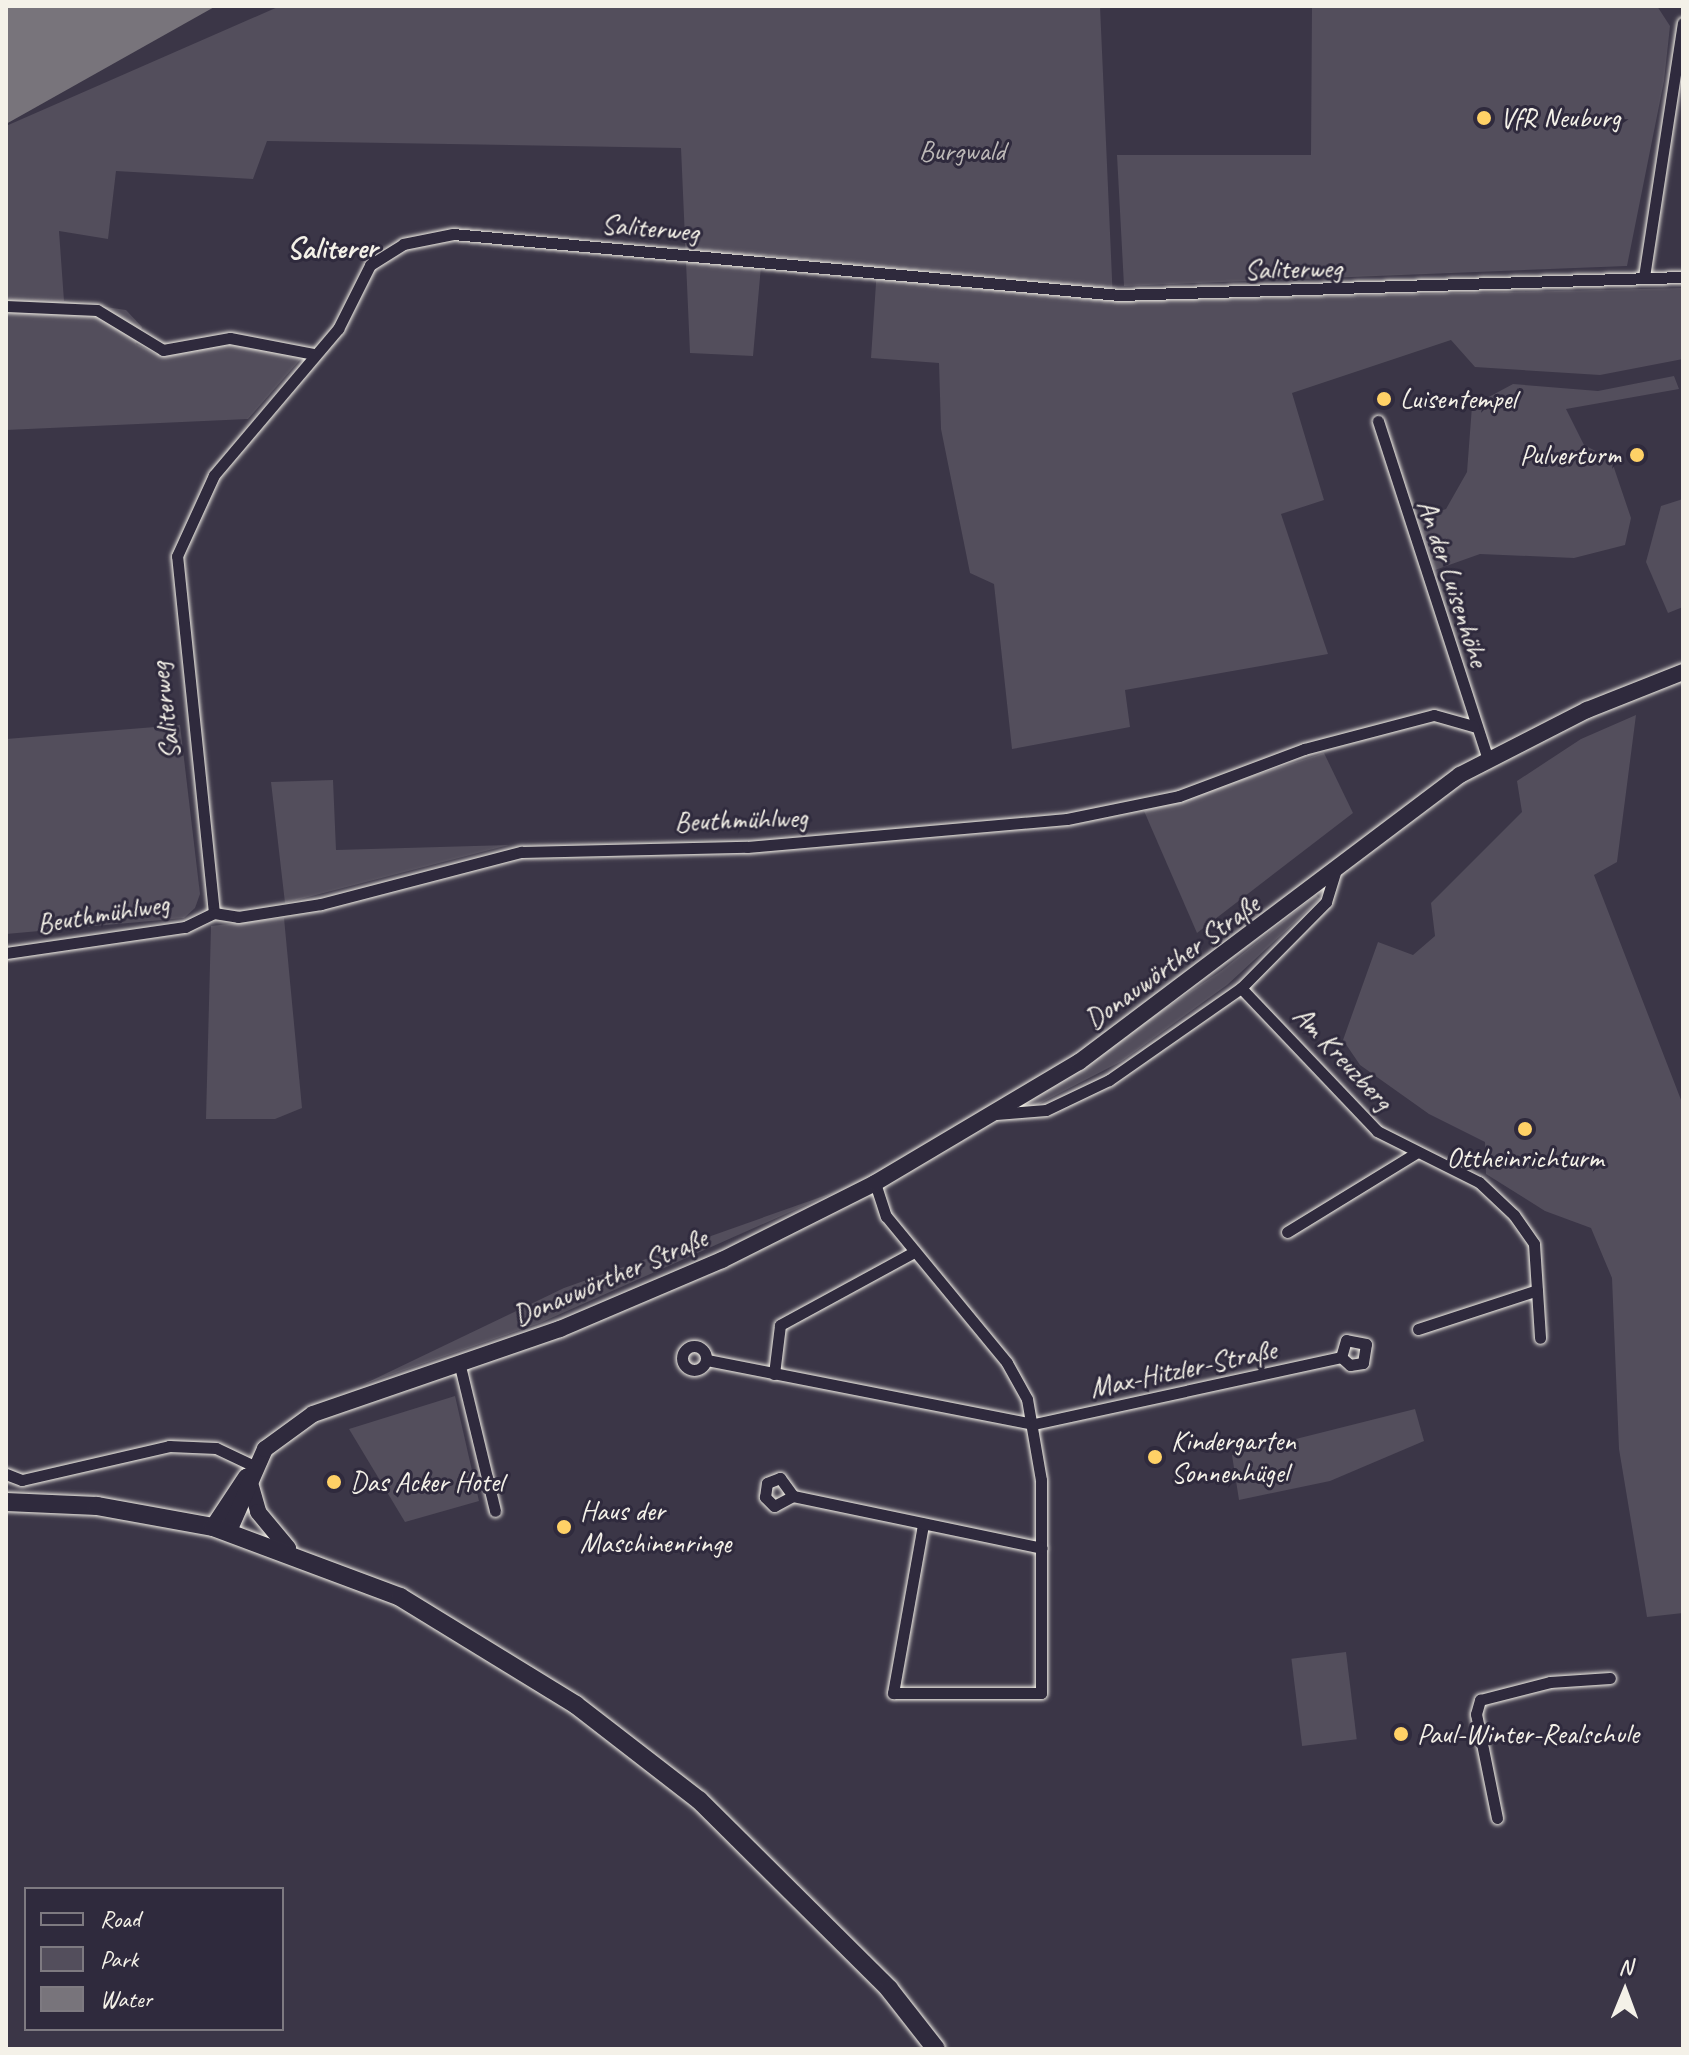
<!DOCTYPE html>
<meta charset="utf-8">
<style>
body{margin:0}
#map{position:relative;width:1689px;height:2055px;overflow:hidden;background:#3b3647;font-family:Caveat,sans-serif}
div>[style]{position:absolute}
.green>*{inset:0;background:#534e5c;transform-origin:0 0}
.water>*{inset:0;background:#78747b}
.roads{filter:drop-shadow(0 0 2px #f4f1e8) drop-shadow(0 0 2px #f4f1e8)}
.street>*{height:11px;margin:-5.5px;padding:0 5.5px;transform-origin:5.5px;border-radius:5.5px;background:#2f2a3d}
.street>.ring{margin:-5.5px;padding:0;box-sizing:content-box;background:none;border:11px solid #2f2a3d;border-radius:50%}
.secondary>*{height:16px;margin:-8px;padding:0 8px;transform-origin:8px;border-radius:8px;background:#2f2a3d}
.primary>*{height:18px;margin:-9px;padding:0 9px;transform-origin:9px;border-radius:9px;background:#2f2a3d}
.dots>*{width:22px;height:22px;translate:-50% -50%;box-sizing:border-box;border:4px solid #2f2a3d;border-radius:50%}
span{translate:-50% -50%;white-space:nowrap;text-align:center;line-height:1.15;-webkit-text-stroke:6px #2f2a3d;paint-order:stroke}
.poi-label{font-size:28px;color:#f4f1e8}
.left{translate:0 -50%;text-align:left}
.right{translate:-100% -50%;text-align:right}
.park-label{font-size:28px;color:#bcb8b7}
.street-label{font-size:28px;color:#f4f1e8}
.neighbourhood-label{font-size:30px;color:#f4f1e8;font-weight:700}
.frame{position:absolute;inset:0;border:8px solid #f4f1e8;pointer-events:none}
.legend{position:absolute;left:24px;top:1887px;width:260px;height:144px;box-sizing:border-box;background:#2f2a3d;border:2px solid #7e7a81;margin:0;padding:10px 14px;list-style:none;font-size:24px;color:#f4f1e8}
.legend li{display:flex;align-items:center;gap:16px;height:40px}
.legend b{width:40px;border:2px solid #7e7a81}
.north{position:absolute;left:1585px;top:1951px;width:80px;height:80px;-webkit-text-stroke:6px #2f2a3d;paint-order:stroke;rotate:1deg;font-size:22px;font-weight:700;line-height:32px;text-align:center;color:#f4f1e8}
.north::after{content:'';display:block;margin:auto;width:28px;height:36px;background:#f4f1e8;clip-path:polygon(50% 0,100% 100%,50% 72%,0 100%)}
</style>
<div id="map">
<div class="green">
<i style="clip-path:polygon(280px 6px,1100px 6px,1113px 301px,1683px 288px,1683px 359px,1600px 375px,1475px 367px,1451px 340px,1292px 393px,1324px 500px,1281px 514px,1328px 654px,1125px 690px,1130px 727px,1012px 749px,994px 584px,970px 573px,941px 429px,939px 363px,871px 358px,877px 268px,762px 255px,753px 356px,690px 353px,681px 148px,267px 141px,253px 179px,116px 171px,108px 239px,59px 231px,64px 301px,126px 310px,142px 327px,136px 344px,156px 354px,226px 344px,305px 354px,248px 419px,6px 430px,6px 126px)"></i>
<i style="clip-path:polygon(1312px 6px,1657px 6px,1670px 26px,1664px 81px,1627px 266px,1124px 286px,1117px 155px,1311px 155px)"></i>
<i style="clip-path:polygon(1674px 376px,1679px 389px,1566px 409px,1584px 445px,1611px 459px,1631px 518px,1625px 545px,1574px 558px,1480px 554px,1435px 570px,1417px 519px,1446px 509px,1467px 472px,1472px 406px,1513px 384px,1598px 391px)"></i>
<i style="clip-path:polygon(1683px 499px,1683px 607px,1668px 613px,1646px 562px,1661px 506px)"></i>
<i style="clip-path:polygon(1636px 715px,1617px 862px,1594px 875px,1683px 1105px,1683px 1613px,1647px 1617px,1619px 1449px,1612px 1278px,1591px 1228px,1545px 1211px,1486px 1174px,1485px 1142px,1429px 1114px,1360px 1065px,1343px 1040px,1378px 942px,1413px 955px,1435px 936px,1431px 903px,1522px 812px,1517px 781px,1581px 739px)"></i>
<i style="clip-path:polygon(180px 725px,200px 894px,195px 908px,184px 918px,6px 934px,6px 739px)"></i>
<i style="clip-path:polygon(1324px 753px,1353px 813px,1197px 933px,1144px 811px)"></i>
<i style="clip-path:polygon(333px 780px,336px 850px,509px 845px,285px 903px,271px 782px)"></i>
<i style="clip-path:polygon(1316px 895px,1320px 899px,1227px 985px,1122px 1061px,1031px 1108px,1026px 1102px,1221px 971px)"></i>
<i style="clip-path:polygon(284px 918px,302px 1108px,275px 1119px,206px 1119px,211px 926px)"></i>
<i style="clip-path:polygon(835px 1192px,540px 1323px,364px 1384px,564px 1288px)"></i>
<i style="clip-path:polygon(455px 1396px,479px 1501px,405px 1522px,349px 1429px)"></i>
<i style="clip-path:polygon(1415px 1409px,1424px 1441px,1330px 1481px,1239px 1500px,1232px 1455px)"></i>
<i style="left:1346px;top:1652px;width:88px;height:55px;rotate:83deg"></i>
</div>
<div class="water">
<i style="clip-path:polygon(6px 6px,216px 6px,6px 124px)"></i>
</div>
<div class="roads">
<div class="street">
<i style="left:1644px;top:277px;width:257px;rotate:-81.3deg"></i>
<i style="left:6px;top:306px;width:91px;rotate:2.5deg"></i>
<i style="left:97px;top:310px;width:77px;rotate:31.2deg"></i>
<i style="left:163px;top:350px;width:68px;rotate:-10.2deg"></i>
<i style="left:230px;top:338px;width:86px;rotate:10.8deg"></i>
<i style="left:1378px;top:421px;width:355px;rotate:72deg"></i>
<i style="left:214px;top:913px;width:359px;rotate:-95.9deg"></i>
<i style="left:177px;top:556px;width:89px;rotate:-65.4deg"></i>
<i style="left:214px;top:475px;width:192px;rotate:-49.7deg"></i>
<i style="left:338px;top:329px;width:72px;rotate:-63.4deg"></i>
<i style="left:370px;top:265px;width:39px;rotate:-32deg"></i>
<i style="left:403px;top:244px;width:51px;rotate:-11.3deg"></i>
<i style="left:453px;top:234px;width:669px;rotate:5.23deg"></i>
<i style="left:1119px;top:295px;width:564px;rotate:-1.83deg"></i>
<i style="left:6px;top:953px;width:181px;rotate:-8.3deg"></i>
<i style="left:185px;top:927px;width:32px;rotate:-26deg"></i>
<i style="left:214px;top:913px;width:24px;rotate:9deg"></i>
<i style="left:238px;top:917px;width:84px;rotate:-8.9deg"></i>
<i style="left:321px;top:904px;width:207px;rotate:-14.6deg"></i>
<i style="left:521px;top:852px;width:226px;rotate:-1.3deg"></i>
<i style="left:747px;top:847px;width:321px;rotate:-5deg"></i>
<i style="left:1067px;top:819px;width:114px;rotate:-11.6deg"></i>
<i style="left:1179px;top:796px;width:134px;rotate:-20.6deg"></i>
<i style="left:1304px;top:749px;width:134px;rotate:-14.7deg"></i>
<i style="left:1434px;top:715px;width:41px;rotate:15.8deg"></i>
<i style="left:1241px;top:988px;width:197px;rotate:46.4deg"></i>
<i style="left:1377px;top:1131px;width:114px;rotate:26.6deg"></i>
<i style="left:1479px;top:1182px;width:48px;rotate:43.3deg"></i>
<i style="left:1514px;top:1215px;width:35px;rotate:55deg"></i>
<i style="left:1534px;top:1244px;width:94px;rotate:86.3deg"></i>
<i style="left:996px;top:1114px;width:50px;rotate:-4.6deg"></i>
<i style="left:1046px;top:1110px;width:70px;rotate:-25.5deg"></i>
<i style="left:1109px;top:1080px;width:161px;rotate:-34.9deg"></i>
<i style="left:1241px;top:988px;width:121px;rotate:-45.3deg"></i>
<i style="left:1326px;top:902px;width:31px;rotate:-73deg"></i>
<i style="left:875px;top:1183px;width:35px;rotate:72deg"></i>
<i style="left:886px;top:1216px;width:190px;rotate:50.5deg"></i>
<i style="left:1007px;top:1363px;width:41px;rotate:60.9deg"></i>
<i style="left:1027px;top:1399px;width:82px;rotate:80.2deg"></i>
<i style="left:1041px;top:1480px;width:213px;rotate:90deg"></i>
<i style="left:1041px;top:1693px;width:148px;rotate:180deg"></i>
<i style="left:893px;top:1693px;width:172px;rotate:-79.9deg"></i>
<i style="left:1287px;top:1232px;width:151px;rotate:-31.5deg"></i>
<i style="left:1418px;top:1329px;width:125px;rotate:-18.1deg"></i>
<i class="ring" style="left:682px;top:1346px;width:13px;height:13px"></i>
<i style="left:707px;top:1360px;width:333px;rotate:11.1deg"></i>
<i style="left:1034px;top:1424px;width:314px;rotate:-12.3deg"></i>
<i style="left:1341px;top:1357px;width:12px;rotate:42deg"></i>
<i style="left:1350px;top:1365px;width:13px;rotate:-9deg"></i>
<i style="left:1363px;top:1363px;width:19px;rotate:-81deg"></i>
<i style="left:1366px;top:1344px;width:20px;rotate:-169deg"></i>
<i style="left:1346px;top:1340px;width:18px;rotate:106deg"></i>
<i style="left:460px;top:1366px;width:149px;rotate:76.4deg"></i>
<i style="left:774px;top:1374px;width:49px;rotate:-83deg"></i>
<i style="left:780px;top:1325px;width:150px;rotate:-28.6deg"></i>
<i style="left:6px;top:1474px;width:17px;rotate:21deg"></i>
<i style="left:22px;top:1480px;width:151px;rotate:-13deg"></i>
<i style="left:169px;top:1446px;width:47px;rotate:2.4deg"></i>
<i style="left:216px;top:1448px;width:42px;rotate:25.3deg"></i>
<i style="left:793px;top:1496px;width:21px;rotate:152deg"></i>
<i style="left:774px;top:1506px;width:13px;rotate:-135deg"></i>
<i style="left:765px;top:1497px;width:14px;rotate:-82deg"></i>
<i style="left:767px;top:1483px;width:14px;rotate:-21deg"></i>
<i style="left:780px;top:1478px;width:22px;rotate:54deg"></i>
<i style="left:793px;top:1496px;width:254px;rotate:11.8deg"></i>
<i style="left:1497px;top:1818px;width:106px;rotate:-101.4deg"></i>
<i style="left:1476px;top:1714px;width:15px;rotate:-74deg"></i>
<i style="left:1480px;top:1700px;width:72px;rotate:-14.4deg"></i>
<i style="left:1550px;top:1682px;width:60px;rotate:-3.8deg"></i>
</div>
<div class="secondary">
<i style="left:248px;top:1476px;width:37px;rotate:74deg"></i>
<i style="left:258px;top:1512px;width:47px;rotate:50.2deg"></i>
<i style="left:213px;top:1527px;width:60px;rotate:-56.6deg"></i>
<i style="left:229px;top:1531px;width:90px;rotate:-66.3deg"></i>
<i style="left:265px;top:1449px;width:59px;rotate:-36.1deg"></i>
<i style="left:313px;top:1414px;width:261px;rotate:-19deg"></i>
<i style="left:560px;top:1329px;width:176px;rotate:-23.1deg"></i>
<i style="left:722px;top:1260px;width:171px;rotate:-26.7deg"></i>
<i style="left:875px;top:1183px;width:237px;rotate:-30.7deg"></i>
<i style="left:1079px;top:1062px;width:477px;rotate:-37deg"></i>
<i style="left:1460px;top:775px;width:143px;rotate:-27.1deg"></i>
<i style="left:1587px;top:710px;width:103px;rotate:-21.6deg"></i>
</div>
<div class="primary">
<i style="left:6px;top:1502px;width:91px;rotate:2.5deg"></i>
<i style="left:97px;top:1506px;width:118px;rotate:10.3deg"></i>
<i style="left:213px;top:1527px;width:200px;rotate:20.5deg"></i>
<i style="left:400px;top:1597px;width:206px;rotate:31.5deg"></i>
<i style="left:576px;top:1705px;width:155px;rotate:37.7deg"></i>
<i style="left:699px;top:1800px;width:268px;rotate:44.8deg"></i>
<i style="left:889px;top:1989px;width:76px;rotate:51.9deg"></i>
</div>
</div>
<div class="dots">
<i style="left:1484px;top:118px;background:#ffd166"></i>
<i style="left:1384px;top:399px;background:#ffd166"></i>
<i style="left:1637px;top:455px;background:#ffd166"></i>
<i style="left:1525px;top:1129px;background:#ffd166"></i>
<i style="left:1155px;top:1457px;background:#ffd166"></i>
<i style="left:334px;top:1482px;background:#ffd166"></i>
<i style="left:564px;top:1527px;background:#ffd166"></i>
<i style="left:1401px;top:1734px;background:#ffd166"></i>
</div>
<div class="poi-label">
<span class="left" style="left:1500px;top:118px">VfR Neuburg</span>
<span class="left" style="left:1400px;top:399px">Luisentempel</span>
<span class="right" style="left:1621px;top:455px">Pulverturm</span>
<span style="left:1525px;top:1158px">Ottheinrichturm</span>
<span class="left" style="left:1171px;top:1457px">Kindergarten<br>Sonnenhügel</span>
<span class="left" style="left:350px;top:1482px">Das Acker Hotel</span>
<span class="left" style="left:580px;top:1527px">Haus der<br>Maschinenringe</span>
<span class="left" style="left:1417px;top:1734px">Paul-Winter-Realschule</span>
</div>
<div class="park-label">
<span style="left:962px;top:151px">Burgwald</span>
</div>
<div class="street-label">
<span style="left:650px;top:228px;rotate:5deg">Saliterweg</span>
<span style="left:1293px;top:269px;rotate:-1deg">Saliterweg</span>
<span style="left:1453px;top:583px;rotate:72deg">An der Luisenhöhe</span>
<span style="left:165px;top:711px;rotate:-97deg">Saliterweg</span>
<span style="left:741px;top:820px;rotate:-2deg">Beuthmühlweg</span>
<span style="left:103px;top:914px;rotate:-9deg">Beuthmühlweg</span>
<span style="left:1172px;top:962px;rotate:-36deg">Donauwörther Straße</span>
<span style="left:1343px;top:1058px;rotate:47deg">Am Kreuzberg</span>
<span style="left:610px;top:1277px;rotate:-23deg">Donauwörther Straße</span>
<span style="left:1183px;top:1369px;rotate:-12deg">Max-Hitzler-Straße</span>
</div>
<div class="neighbourhood-label">
<span style="left:332px;top:248px">Saliterer</span>
</div>
<div class="frame"></div>
<ul class="legend">
<li><b style="height:10px;background:#2f2a3d"></b>Road</li>
<li><b style="height:22px;background:#534e5c"></b>Park</li>
<li><b style="height:22px;background:#78747b"></b>Water</li>
</ul>
<div class="north">N</div>
</div>
